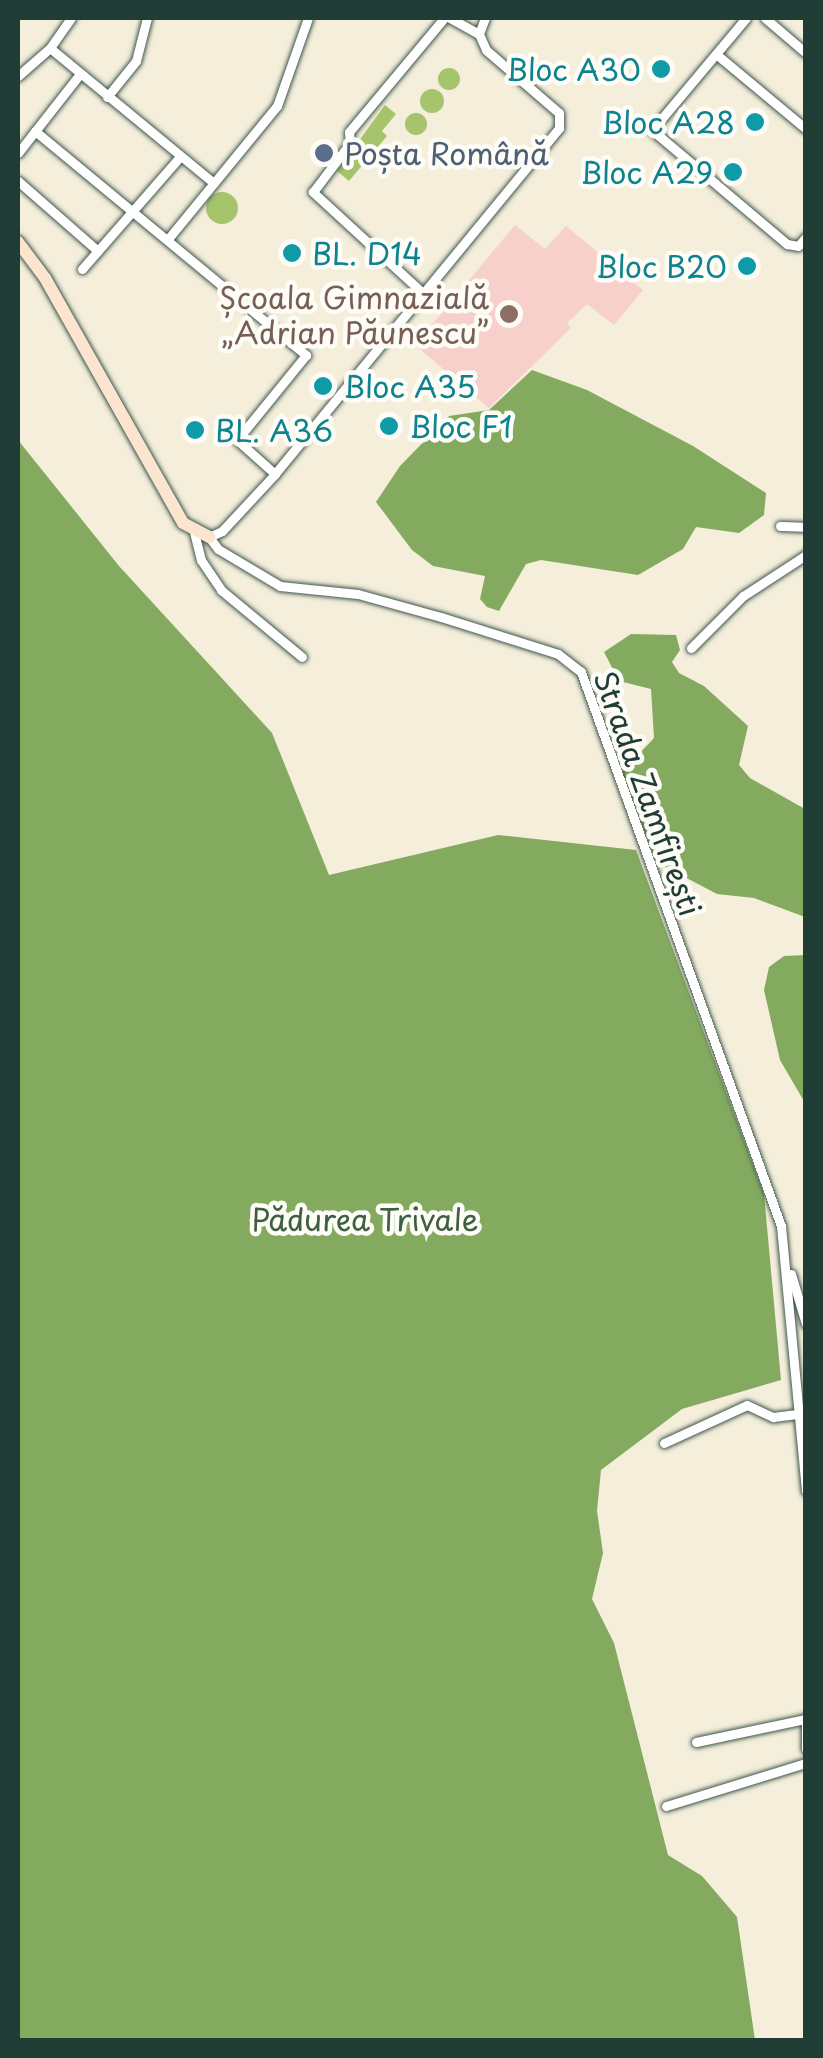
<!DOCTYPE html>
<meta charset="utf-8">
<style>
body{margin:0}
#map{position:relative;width:823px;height:2058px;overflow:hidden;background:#f4eedb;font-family:"Playpen Sans",sans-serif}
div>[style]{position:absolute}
.built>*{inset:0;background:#f7d0cb}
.green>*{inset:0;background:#a5c46c}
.round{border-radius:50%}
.forest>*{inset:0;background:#84aa60}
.roads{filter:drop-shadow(0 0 2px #3f584d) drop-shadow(0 0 2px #3f584d)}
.street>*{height:9px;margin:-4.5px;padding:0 4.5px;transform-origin:4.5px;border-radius:4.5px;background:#fff}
.secondary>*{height:12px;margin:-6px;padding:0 6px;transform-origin:6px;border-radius:6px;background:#fbe5cf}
.dots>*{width:28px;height:28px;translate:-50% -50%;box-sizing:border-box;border:5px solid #fdfcf7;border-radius:50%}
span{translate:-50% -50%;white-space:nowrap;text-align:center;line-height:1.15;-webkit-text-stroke:9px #fdfcf7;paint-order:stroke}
.culture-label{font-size:30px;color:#0d838f}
.right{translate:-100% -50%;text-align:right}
.left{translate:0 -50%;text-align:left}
.service-label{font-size:30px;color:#4e5e75}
.education-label{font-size:30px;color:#785e54}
.street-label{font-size:30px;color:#1f3d34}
.park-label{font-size:30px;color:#405f42}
.frame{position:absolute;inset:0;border:20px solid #1f3d34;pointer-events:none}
</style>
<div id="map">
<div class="built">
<i style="clip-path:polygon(515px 225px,545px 249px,566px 226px,643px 290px,614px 325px,587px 304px,567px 323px,571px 328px,489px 408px,415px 345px)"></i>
</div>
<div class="green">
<i class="round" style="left:438px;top:68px;width:22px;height:22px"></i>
<i class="round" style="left:420px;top:89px;width:24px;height:24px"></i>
<i style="clip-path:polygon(385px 105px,396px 114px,382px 131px,387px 136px,349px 181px,337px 171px)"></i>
<i class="round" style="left:405px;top:113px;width:22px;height:22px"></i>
<i class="round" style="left:206px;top:192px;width:32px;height:32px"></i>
</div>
<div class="forest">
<i style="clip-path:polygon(532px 370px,587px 390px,693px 446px,766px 493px,764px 515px,739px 533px,696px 527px,683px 549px,638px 575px,541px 560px,526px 564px,499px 611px,487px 607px,480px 599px,485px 576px,433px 566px,412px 550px,376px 502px,400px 466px,449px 416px,489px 410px)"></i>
<i style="clip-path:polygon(18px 440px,119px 566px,272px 733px,329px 875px,498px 835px,636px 850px,764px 1194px,781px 1380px,682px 1409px,601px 1470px,597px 1511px,603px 1553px,592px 1599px,614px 1643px,668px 1855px,702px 1876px,737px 1917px,755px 2040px,18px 2040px)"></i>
<i style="clip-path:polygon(631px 634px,676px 635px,680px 650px,672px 662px,679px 673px,704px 686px,748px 726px,739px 765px,750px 778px,805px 809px,805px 917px,754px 898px,717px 894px,656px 862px,622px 772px,654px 738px,651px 689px,619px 681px,604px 652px)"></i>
<i style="clip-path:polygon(805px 955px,806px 955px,805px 1103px,780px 1060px,764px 990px,769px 967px,784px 956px)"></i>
</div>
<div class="roads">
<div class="street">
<i style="left:450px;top:18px;width:33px;rotate:29deg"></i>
<i style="left:485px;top:18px;width:17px;rotate:111deg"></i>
<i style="left:479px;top:34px;width:17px;rotate:66deg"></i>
<i style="left:486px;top:50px;width:96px;rotate:40.8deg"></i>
<i style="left:559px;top:113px;width:15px;rotate:90deg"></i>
<i style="left:559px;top:128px;width:448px;rotate:129.4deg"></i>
<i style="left:275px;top:474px;width:78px;rotate:132.9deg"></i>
<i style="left:222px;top:531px;width:14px;rotate:155deg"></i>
<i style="left:209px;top:537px;width:15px;rotate:53deg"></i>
<i style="left:218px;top:549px;width:72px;rotate:30.8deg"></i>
<i style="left:280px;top:586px;width:78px;rotate:5.9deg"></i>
<i style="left:358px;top:594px;width:86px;rotate:15.5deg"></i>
<i style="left:441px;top:617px;width:123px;rotate:17.5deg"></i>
<i style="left:558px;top:654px;width:29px;rotate:38deg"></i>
<i style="left:581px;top:672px;width:589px;rotate:70.15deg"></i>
<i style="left:781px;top:1226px;width:266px;rotate:84.6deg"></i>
<i style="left:746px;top:18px;width:146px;rotate:130deg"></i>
<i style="left:652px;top:130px;width:177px;rotate:40.2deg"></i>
<i style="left:787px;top:244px;width:11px;rotate:10deg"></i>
<i style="left:798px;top:246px;width:12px;rotate:-48deg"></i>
<i style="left:765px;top:18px;width:54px;rotate:40.5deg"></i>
<i style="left:50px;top:48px;width:212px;rotate:39.5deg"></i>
<i style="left:716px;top:54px;width:117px;rotate:39.8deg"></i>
<i style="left:18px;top:76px;width:43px;rotate:-41.2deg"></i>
<i style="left:50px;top:48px;width:37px;rotate:-55deg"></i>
<i style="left:107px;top:97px;width:46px;rotate:-51.1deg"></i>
<i style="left:136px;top:61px;width:44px;rotate:-75.7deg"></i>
<i style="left:35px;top:131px;width:352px;rotate:39.6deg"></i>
<i style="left:306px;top:355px;width:109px;rotate:129.1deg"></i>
<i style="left:237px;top:440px;width:51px;rotate:41.8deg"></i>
<i style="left:18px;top:153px;width:100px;rotate:-51.9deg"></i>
<i style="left:18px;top:181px;width:106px;rotate:41.2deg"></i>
<i style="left:168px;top:239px;width:172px;rotate:-50.7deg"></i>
<i style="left:277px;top:106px;width:93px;rotate:-70.6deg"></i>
<i style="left:82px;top:269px;width:147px;rotate:-48.9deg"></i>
<i style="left:426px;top:296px;width:154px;rotate:-137.4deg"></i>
<i style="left:313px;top:192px;width:61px;rotate:-52.9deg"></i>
<i style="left:350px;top:143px;width:11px;rotate:-95deg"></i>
<i style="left:349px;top:132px;width:148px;rotate:-50.2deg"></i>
<i style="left:780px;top:526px;width:26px;rotate:2deg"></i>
<i style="left:194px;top:532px;width:29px;rotate:76deg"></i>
<i style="left:201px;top:560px;width:36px;rotate:56deg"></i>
<i style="left:221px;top:590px;width:105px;rotate:39.6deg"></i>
<i style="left:691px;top:648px;width:74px;rotate:-45deg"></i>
<i style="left:743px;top:596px;width:75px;rotate:-33.1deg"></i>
<i style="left:791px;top:1274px;width:52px;rotate:73.3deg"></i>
<i style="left:664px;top:1443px;width:91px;rotate:-24.6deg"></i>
<i style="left:747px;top:1405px;width:29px;rotate:25deg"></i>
<i style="left:773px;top:1417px;width:24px;rotate:-7deg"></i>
<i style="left:806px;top:1718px;width:31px;rotate:90deg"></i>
<i style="left:696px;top:1742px;width:111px;rotate:-11.9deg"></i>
<i style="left:666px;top:1806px;width:146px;rotate:-17.1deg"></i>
</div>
<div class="secondary">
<i style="left:18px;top:242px;width:45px;rotate:53.1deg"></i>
<i style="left:45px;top:278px;width:281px;rotate:60.6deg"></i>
<i style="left:183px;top:523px;width:30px;rotate:28deg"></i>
</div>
</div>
<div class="dots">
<i style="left:661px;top:69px;background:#0f9aa8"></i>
<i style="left:755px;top:122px;background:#0f9aa8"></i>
<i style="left:324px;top:153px;background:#5c6f8a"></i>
<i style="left:733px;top:172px;background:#0f9aa8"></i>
<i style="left:292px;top:253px;background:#0f9aa8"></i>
<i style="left:747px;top:266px;background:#0f9aa8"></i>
<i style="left:509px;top:314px;background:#8d6e63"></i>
<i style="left:323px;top:386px;background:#0f9aa8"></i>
<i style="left:389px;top:426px;background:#0f9aa8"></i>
<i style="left:195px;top:430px;background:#0f9aa8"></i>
</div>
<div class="culture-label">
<span class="right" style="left:641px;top:69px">Bloc A30</span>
<span class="right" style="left:735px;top:122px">Bloc A28</span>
<span class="right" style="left:713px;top:172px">Bloc A29</span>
<span class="left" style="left:312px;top:253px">BL. D14</span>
<span class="right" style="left:727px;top:266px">Bloc B20</span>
<span class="left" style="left:343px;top:386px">Bloc A35</span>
<span class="left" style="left:409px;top:426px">Bloc F1</span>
<span class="left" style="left:215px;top:430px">BL. A36</span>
</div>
<div class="service-label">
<span class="left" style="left:344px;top:153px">Poșta Română</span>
</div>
<div class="education-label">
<span class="right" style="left:489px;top:314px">Școala Gimnazială<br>„Adrian Păunescu”</span>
</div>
<div class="street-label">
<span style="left:648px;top:793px;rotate:70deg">Strada Zamfirești</span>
</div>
<div class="park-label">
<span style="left:365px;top:1219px">Pădurea Trivale</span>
</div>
<div class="frame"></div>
</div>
